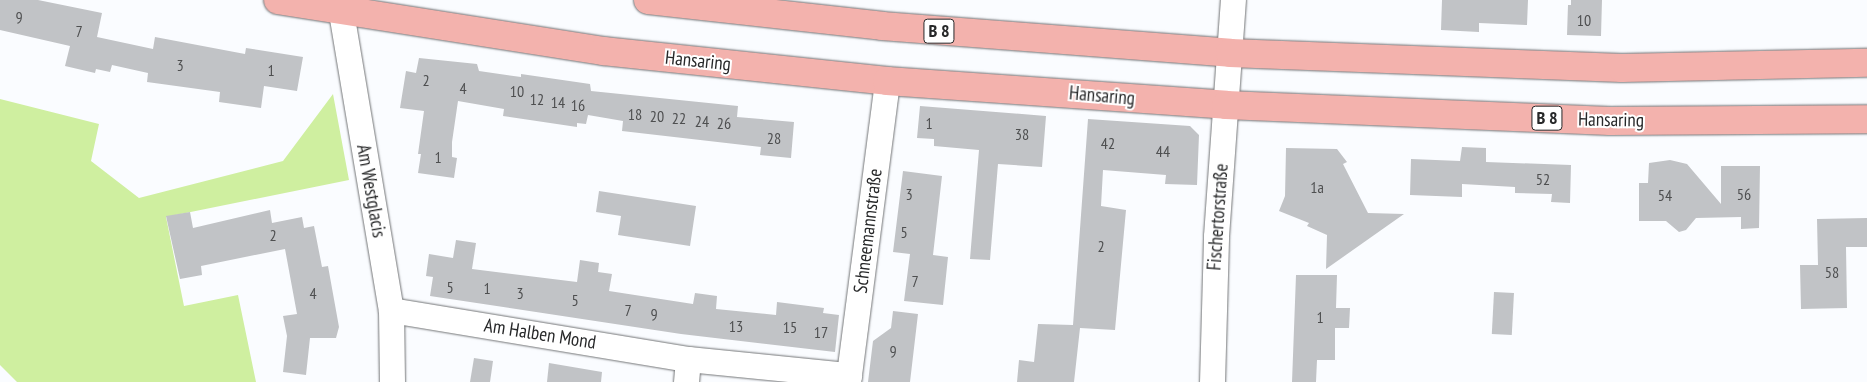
<!DOCTYPE html>
<meta charset="utf-8">
<style>
body{margin:0}
#map{position:relative;width:1867px;height:382px;overflow:hidden;background:#fafcff;font-family:"PT Sans Narrow",sans-serif}
div>[style]{position:absolute}
.green>*{inset:0;background:#cfefa0}
.building>*{inset:0;background:#c1c3c6;transform-origin:0 0}
.roads{filter:drop-shadow(0 0 1px #737577) drop-shadow(0 0 1px #737577)}
.minor>*{height:25px;margin:-12.5px;padding:0 12.5px;transform-origin:12.5px;border-radius:12.5px;background:#fff}
.major>*{height:28px;margin:-14px;padding:0 14px;transform-origin:14px;border-radius:14px;background:#f3b2ad}
span{translate:-50% -50%;white-space:nowrap;text-align:center;line-height:1.15;-webkit-text-stroke:4px #fff;paint-order:stroke}
.number-label{font-size:16px;color:#4e4f50}
.number-label span{-webkit-text-stroke-width:0}
.shield-label span{padding:1px 4px;background:#fff;border:1px solid;border-radius:4px;-webkit-text-stroke-width:0}
.shield-label{font-size:18px;color:#272829;font-weight:700}
.street-label{font-size:19px;color:#272829}
</style>
<div id="map">
<div class="green">
<i style="clip-path:polygon(333px 94px,349px 180px,166px 217px,184px 306px,238px 295px,256px 382px,17px 382px,0 365px,0 99px,99px 124px,91px 161px,139px 198px,283px 161px)"></i>
</div>
<div class="building">
<i style="clip-path:polygon(0 0,38px 0,102px 13px,97px 37px,153px 49px,155px 37px,245px 54px,246px 48px,303px 57px,297px 91px,264px 86px,261px 108px,219px 102px,220px 92px,147px 82px,148px 73px,112px 65px,110px 72px,96px 69px,95px 73px,65px 66px,70px 46px,0 30px)"></i>
<i style="clip-path:polygon(1442px 0,1528px 0,1527px 25px,1479px 23px,1479px 32px,1441px 30px)"></i>
<i style="clip-path:polygon(1571px 0,1602px 0,1601px 36px,1567px 35px,1568px 5px,1571px 5px)"></i>
<i style="clip-path:polygon(419px 58px,477px 64px,479px 71px,521px 77px,521px 74px,590px 84px,591px 91px,738px 106px,737px 117px,794px 122px,791px 158px,760px 155px,761px 147px,622px 131px,623px 121px,588px 115px,586px 124px,577px 123px,577px 127px,503px 116px,504px 109px,458px 101px,452px 142px,452px 157px,457px 158px,454px 178px,418px 173px,421px 154px,418px 154px,424px 111px,400px 108px,406px 71px,416px 73px)"></i>
<i style="clip-path:polygon(920px 106px,1046px 116px,1042px 167px,998px 164px,990px 260px,970px 259px,979px 150px,934px 146px,934px 139px,917px 138px)"></i>
<i style="clip-path:polygon(1088px 119px,1190px 126px,1199px 135px,1197px 185px,1165px 184px,1166px 175px,1103px 170px,1101px 206px,1126px 210px,1115px 330px,1080px 328px,1074px 382px,1017px 382px,1019px 360px,1034px 362px,1038px 324px,1073px 325px)"></i>
<i style="clip-path:polygon(1462px 147px,1486px 148px,1486px 162px,1571px 165px,1570px 203px,1551px 202px,1552px 194px,1515px 193px,1515px 187px,1462px 184px,1462px 197px,1410px 195px,1411px 159px,1460px 161px)"></i>
<i style="clip-path:polygon(1286px 148px,1337px 149px,1347px 162px,1343px 164px,1368px 213px,1404px 214px,1326px 269px,1327px 235px,1307px 226px,1309px 223px,1279px 211px,1285px 196px)"></i>
<i style="clip-path:polygon(1670px 160px,1687px 164px,1721px 204px,1721px 166px,1760px 166px,1759px 228px,1741px 229px,1741px 217px,1696px 218px,1686px 230px,1679px 232px,1666px 221px,1639px 221px,1639px 183px,1648px 183px,1649px 163px)"></i>
<i style="clip-path:polygon(903px 171px,942px 176px,933px 255px,948px 257px,943px 305px,904px 301px,910px 254px,893px 252px)"></i>
<i style="clip-path:polygon(599px 191px,696px 206px,690px 246px,618px 235px,621px 216px,596px 212px)"></i>
<i style="clip-path:polygon(270px 210px,272px 223px,302px 217px,304px 228px,314px 226px,322px 267px,328px 266px,339px 327px,336px 338px,310px 338px,306px 375px,283px 372px,287px 336px,283px 316px,297px 314px,285px 249px,201px 266px,202px 275px,180px 279px,166px 216px,190px 212px,193px 228px)"></i>
<i style="clip-path:polygon(1867px 218px,1867px 247px,1846px 247px,1847px 308px,1801px 309px,1800px 265px,1818px 265px,1817px 219px)"></i>
<i style="clip-path:polygon(456px 240px,476px 243px,472px 269px,577px 282px,580px 260px,599px 263px,598px 272px,612px 274px,609px 291px,693px 304px,695px 293px,717px 296px,716px 309px,776px 315px,777px 302px,824px 308px,823px 313px,839px 315px,835px 352px,681px 334px,430px 296px,433px 277px,426px 276px,429px 254px,453px 258px)"></i>
<i style="clip-path:polygon(1296px 275px,1337px 275px,1336px 308px,1350px 308px,1349px 328px,1335px 328px,1335px 360px,1317px 360px,1316px 382px,1292px 382px)"></i>
<i style="left:1494px;top:292px;width:20px;height:42px;rotate:3deg"></i>
<i style="clip-path:polygon(893px 311px,918px 314px,910px 382px,868px 382px,873px 341px,891px 328px)"></i>
<i style="clip-path:polygon(474px 358px,493px 361px,490px 382px,470px 382px)"></i>
<i style="clip-path:polygon(549px 363px,602px 372px,601px 382px,547px 382px)"></i>
</div>
<div class="roads">
<div class="minor">
<i style="left:339px;top:0;width:314px;rotate:80.5deg"></i>
<i style="left:391px;top:310px;width:72px;rotate:89.2deg"></i>
<i style="left:391px;top:310px;width:301px;rotate:9.4deg"></i>
<i style="left:688px;top:359px;width:162px;rotate:5.7deg"></i>
<i style="left:686px;top:382px;width:23px;rotate:-85deg"></i>
<i style="left:848px;top:382px;width:304px;rotate:-82.6deg"></i>
<i style="left:1212px;top:382px;width:146px;rotate:-88.4deg"></i>
<i style="left:1216px;top:236px;width:237px;rotate:-85.9deg"></i>
</div>
<div class="major">
<i style="left:278px;top:0;width:329px;rotate:8.9deg"></i>
<i style="left:603px;top:51px;width:286px;rotate:6deg"></i>
<i style="left:887px;top:81px;width:340px;rotate:4deg"></i>
<i style="left:1226px;top:105px;width:384px;rotate:2.4deg"></i>
<i style="left:1610px;top:121px;width:257px;rotate:-0.4deg"></i>
<i style="left:648px;top:0;width:235px;rotate:6.3deg"></i>
<i style="left:882px;top:26px;width:349px;rotate:4.4deg"></i>
<i style="left:1230px;top:53px;width:392px;rotate:2.2deg"></i>
<i style="left:1622px;top:68px;width:245px;rotate:-1.2deg"></i>
</div>
</div>
<div class="number-label">
<span style="left:19px;top:17px">9</span>
<span style="left:1584px;top:20px">10</span>
<span style="left:79px;top:31px">7</span>
<span style="left:180px;top:65px">3</span>
<span style="left:271px;top:70px">1</span>
<span style="left:426px;top:80px">2</span>
<span style="left:463px;top:88px">4</span>
<span style="left:517px;top:91px">10</span>
<span style="left:537px;top:99px">12</span>
<span style="left:558px;top:102px">14</span>
<span style="left:578px;top:105px">16</span>
<span style="left:635px;top:114px">18</span>
<span style="left:657px;top:116px">20</span>
<span style="left:679px;top:118px">22</span>
<span style="left:702px;top:121px">24</span>
<span style="left:724px;top:123px">26</span>
<span style="left:929px;top:123px">1</span>
<span style="left:1022px;top:134px">38</span>
<span style="left:774px;top:138px">28</span>
<span style="left:1108px;top:143px">42</span>
<span style="left:1163px;top:151px">44</span>
<span style="left:438px;top:157px">1</span>
<span style="left:1543px;top:179px">52</span>
<span style="left:1317px;top:187px">1a</span>
<span style="left:909px;top:194px">3</span>
<span style="left:1744px;top:194px">56</span>
<span style="left:1665px;top:195px">54</span>
<span style="left:904px;top:232px">5</span>
<span style="left:273px;top:235px">2</span>
<span style="left:1101px;top:246px">2</span>
<span style="left:1832px;top:272px">58</span>
<span style="left:915px;top:281px">7</span>
<span style="left:450px;top:287px">5</span>
<span style="left:487px;top:288px">1</span>
<span style="left:313px;top:293px">4</span>
<span style="left:520px;top:293px">3</span>
<span style="left:575px;top:300px">5</span>
<span style="left:628px;top:310px">7</span>
<span style="left:654px;top:314px">9</span>
<span style="left:1320px;top:317px">1</span>
<span style="left:736px;top:326px">13</span>
<span style="left:790px;top:327px">15</span>
<span style="left:821px;top:332px">17</span>
<span style="left:893px;top:351px">9</span>
</div>
<div class="shield-label">
<span style="left:939px;top:31px">B 8</span>
<span style="left:1547px;top:118px">B 8</span>
</div>
<div class="street-label">
<span style="left:698px;top:61px;rotate:6deg">Hansaring</span>
<span style="left:1102px;top:96px;rotate:5deg">Hansaring</span>
<span style="left:1611px;top:120px;rotate:1deg">Hansaring</span>
<span style="left:371px;top:191px;rotate:80deg">Am Westglacis</span>
<span style="left:1218px;top:217px;rotate:-86deg">Fischertorstraße</span>
<span style="left:868px;top:231px;rotate:-83deg">Schneemannstraße</span>
<span style="left:540px;top:334px;rotate:9deg">Am Halben Mond</span>
</div>
</div>
